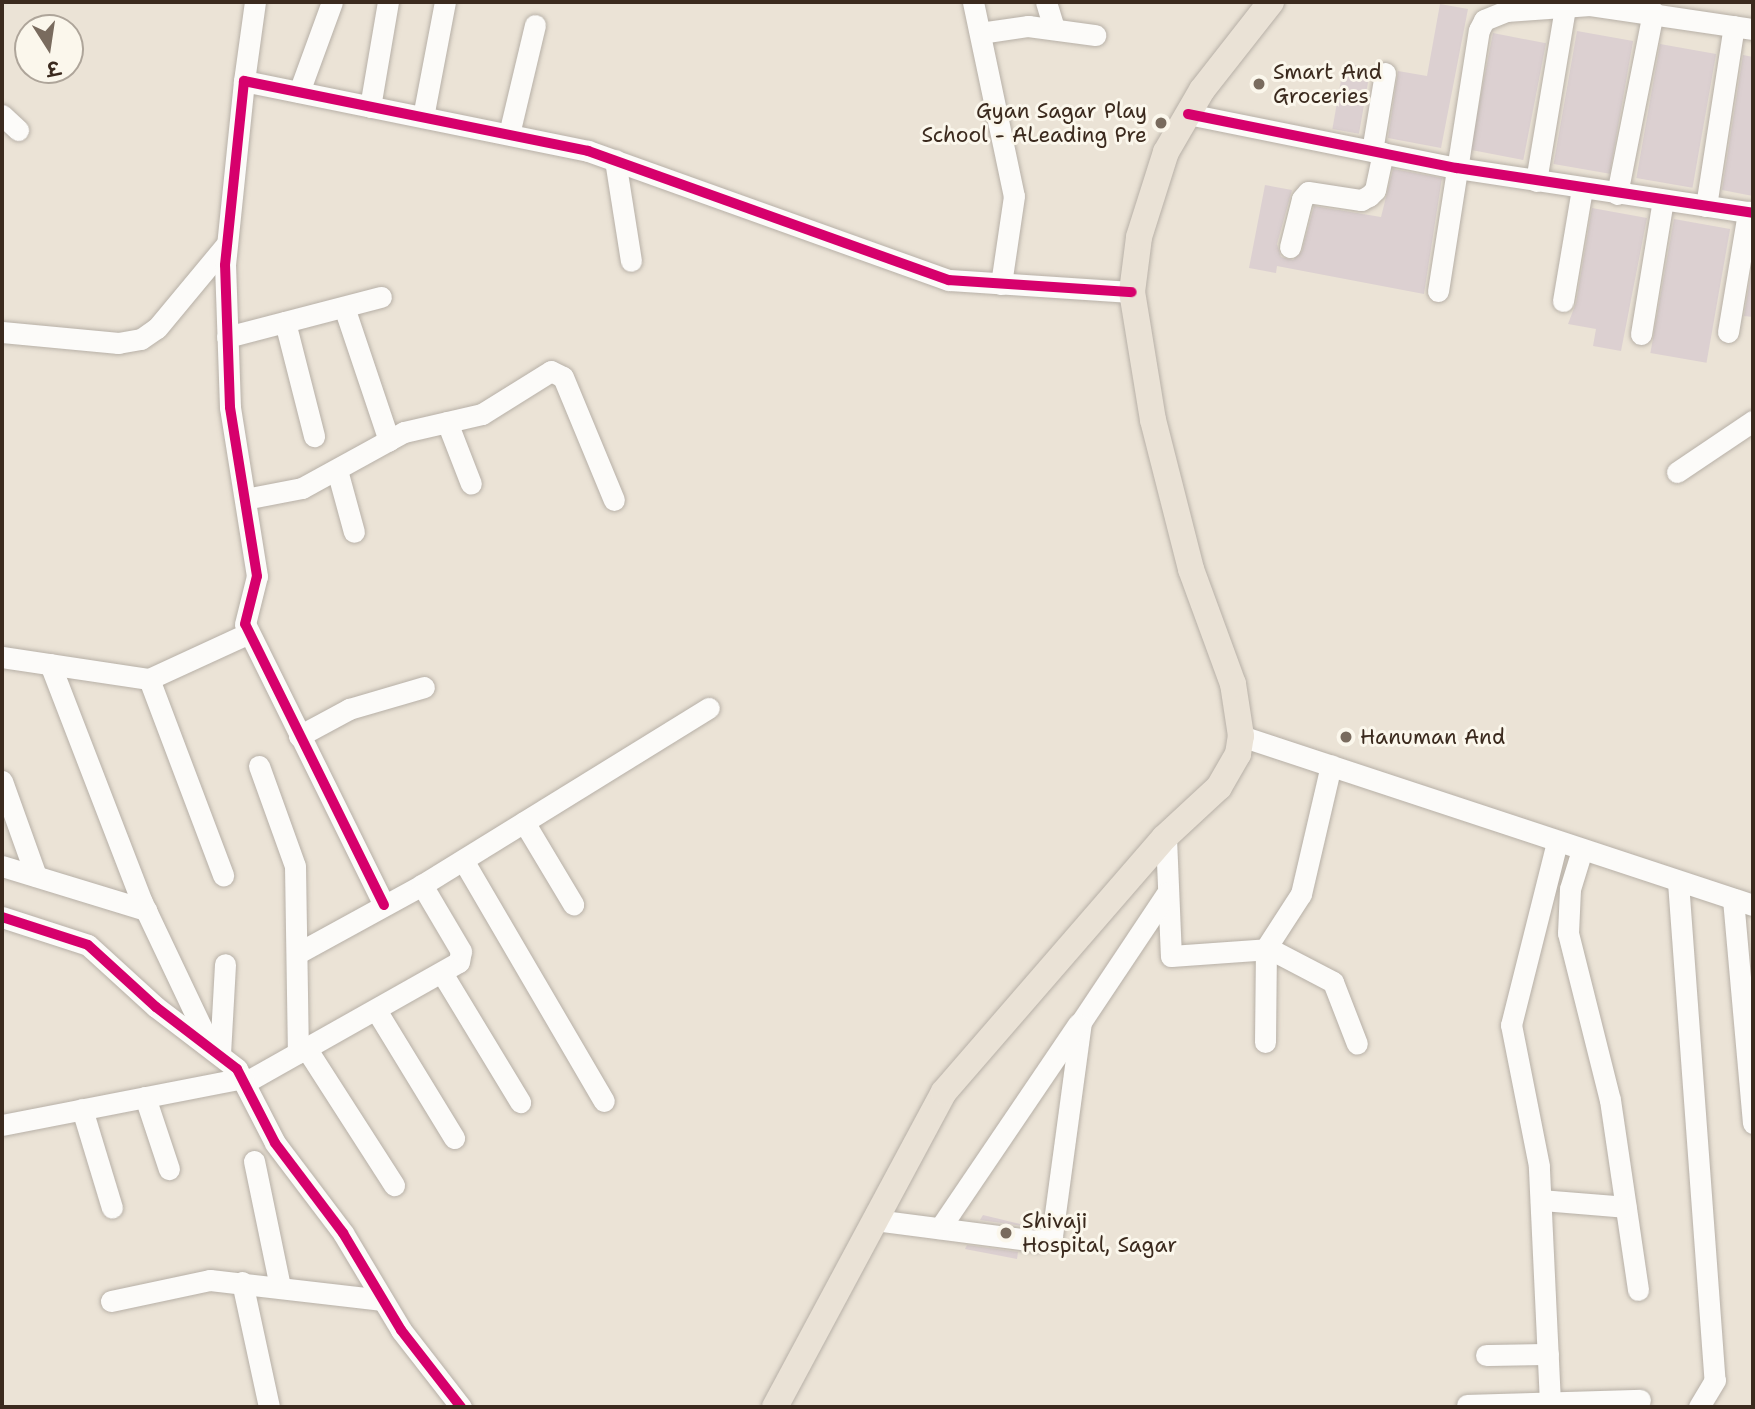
<!DOCTYPE html>
<meta charset="utf-8">
<style>
body{margin:0}
#map{position:relative;width:1755px;height:1409px;overflow:hidden;background:#ebe3d6;font-family:"Shantell Sans","Playpen Sans Deva",sans-serif}
div>[style]{position:absolute}
.building>*{inset:0;background:#dcd0d1;transform-origin:0 0}
.roads{filter:drop-shadow(0 0 2px #b7b0a7) drop-shadow(0 0 2px #b7b0a7)}
.minor>*{height:21px;margin:-10.5px;padding:0 10.5px;transform-origin:10.5px;border-radius:10.5px;background:#fcfbf9}
.major>*{height:26px;margin:-13px;padding:0 13px;transform-origin:13px;border-radius:13px;background:#eae2d6}
.cycleway>*{height:10px;margin:-5px;padding:0 5px;transform-origin:5px;border-radius:5px;background:#d6006c}
.dots>*{width:19px;height:19px;translate:-50% -50%;box-sizing:border-box;border:4px solid #fbf7ec;border-radius:50%}
span{translate:-50% -50%;white-space:nowrap;text-align:center;line-height:1.15;-webkit-text-stroke:6px #fbf7ec;paint-order:stroke}
.poi-label{font-size:21px;color:#3b2a1e}
.left{translate:0 -50%;text-align:left}
.right{translate:-100% -50%;text-align:right}
.frame{position:absolute;inset:0;border:4px solid #3b2a1e;pointer-events:none}
.north{position:absolute;left:14px;top:14px;width:70px;height:70px;box-sizing:border-box;background:#fbf7ec;border:2px solid #aea59a;border-radius:50%;rotate:168deg;font-size:19px;font-weight:700;line-height:28px;text-align:center;color:#3b2a1e}
.north::after{content:'';display:block;margin:auto;width:24px;height:32px;background:#796b5e;clip-path:polygon(50% 0,100% 100%,50% 72%,0 100%)}
</style>
<div id="map">
<div class="building">
<i style="clip-path:polygon(1440px 4px,1468px 9px,1441px 148px,1388px 138px,1398px 71px,1427px 76px)"></i>
<i style="left:1577px;top:31px;width:57px;height:135px;rotate:10deg"></i>
<i style="left:1493px;top:33px;width:54px;height:119px;rotate:11deg"></i>
<i style="left:1660px;top:44px;width:57px;height:136px;rotate:10deg"></i>
<i style="clip-path:polygon(1743px 55px,1753px 57px,1753px 196px,1722px 190px)"></i>
<i style="left:1344px;top:63px;width:27px;height:67px;rotate:10deg"></i>
<i style="clip-path:polygon(1393px 169px,1442px 178px,1424px 294px,1277px 266px,1276px 273px,1249px 268px,1265px 185px,1292px 190px,1277px 244px,1281px 257px,1293px 260px,1302px 251px,1314px 206px,1381px 217px)"></i>
<i style="clip-path:polygon(1592px 208px,1647px 218px,1621px 351px,1593px 346px,1596px 329px,1568px 324px,1576px 303px)"></i>
<i style="left:1674px;top:219px;width:57px;height:136px;rotate:10deg"></i>
<i style="clip-path:polygon(1751px 274px,1753px 274px,1753px 317px,1744px 316px)"></i>
<i style="clip-path:polygon(983px 1215px,1024px 1225px,1023px 1226px,980px 1220px)"></i>
<i style="clip-path:polygon(967px 1245px,1018px 1252px,1017px 1259px,965px 1249px)"></i>
</div>
<div class="roads">
<div class="minor">
<i style="left:973px;top:2px;width:198px;rotate:78.1deg"></i>
<i style="left:1014px;top:196px;width:89px;rotate:98.4deg"></i>
<i style="left:1046px;top:2px;width:28px;rotate:73deg"></i>
<i style="left:980px;top:33px;width:49px;rotate:-8.3deg"></i>
<i style="left:1028px;top:26px;width:68px;rotate:7.7deg"></i>
<i style="left:244px;top:81px;width:80px;rotate:-82.1deg"></i>
<i style="left:299px;top:92px;width:96px;rotate:-69.9deg"></i>
<i style="left:370px;top:107px;width:107px;rotate:-80.3deg"></i>
<i style="left:1188px;top:114px;width:274px;rotate:11.4deg"></i>
<i style="left:1457px;top:168px;width:299px;rotate:8.6deg"></i>
<i style="left:2px;top:115px;width:22px;rotate:43deg"></i>
<i style="left:423px;top:117px;width:117px;rotate:-79.2deg"></i>
<i style="left:509px;top:134px;width:112px;rotate:-76.6deg"></i>
<i style="left:1372px;top:151px;width:79px;rotate:-80.5deg"></i>
<i style="left:615px;top:160px;width:102px;rotate:81deg"></i>
<i style="left:1536px;top:181px;width:176px;rotate:-80.5deg"></i>
<i style="left:1617px;top:194px;width:186px;rotate:-78.8deg"></i>
<i style="left:1706px;top:206px;width:182px;rotate:-81.2deg"></i>
<i style="left:1290px;top:247px;width:49px;rotate:-76deg"></i>
<i style="left:1302px;top:199px;width:9px;rotate:-49deg"></i>
<i style="left:1308px;top:192px;width:54px;rotate:8.6deg"></i>
<i style="left:1361px;top:200px;width:9px;rotate:-27deg"></i>
<i style="left:1369px;top:196px;width:8px;rotate:-45deg"></i>
<i style="left:1375px;top:190px;width:38px;rotate:-78deg"></i>
<i style="left:1438px;top:291px;width:264px;rotate:-81.1deg"></i>
<i style="left:1479px;top:30px;width:11px;rotate:-63deg"></i>
<i style="left:1484px;top:20px;width:24px;rotate:-22deg"></i>
<i style="left:1506px;top:11px;width:84px;rotate:-4.1deg"></i>
<i style="left:1590px;top:5px;width:165px;rotate:8.4deg"></i>
<i style="left:1563px;top:301px;width:114px;rotate:-80.4deg"></i>
<i style="left:344px;top:307px;width:141px;rotate:71.4deg"></i>
<i style="left:285px;top:322px;width:118px;rotate:75.7deg"></i>
<i style="left:2px;top:332px;width:117px;rotate:5.4deg"></i>
<i style="left:118px;top:343px;width:23px;rotate:-10deg"></i>
<i style="left:141px;top:339px;width:19px;rotate:-35deg"></i>
<i style="left:157px;top:328px;width:108px;rotate:-50.3deg"></i>
<i style="left:1728px;top:332px;width:122px;rotate:-80.5deg"></i>
<i style="left:1641px;top:334px;width:136px;rotate:-80.7deg"></i>
<i style="left:227px;top:337px;width:159px;rotate:-14.6deg"></i>
<i style="left:447px;top:422px;width:66px;rotate:68.8deg"></i>
<i style="left:337px;top:470px;width:64px;rotate:74.7deg"></i>
<i style="left:1677px;top:472px;width:92px;rotate:-33.9deg"></i>
<i style="left:245px;top:499px;width:58px;rotate:-10.9deg"></i>
<i style="left:302px;top:488px;width:116px;rotate:-28.8deg"></i>
<i style="left:404px;top:432px;width:80px;rotate:-13deg"></i>
<i style="left:482px;top:414px;width:81px;rotate:-31.9deg"></i>
<i style="left:551px;top:371px;width:13px;rotate:27deg"></i>
<i style="left:563px;top:377px;width:133px;rotate:67.5deg"></i>
<i style="left:2px;top:657px;width:149px;rotate:8.5deg"></i>
<i style="left:149px;top:679px;width:108px;rotate:-24.7deg"></i>
<i style="left:50px;top:664px;width:255px;rotate:68.9deg"></i>
<i style="left:142px;top:902px;width:156px;rotate:64.6deg"></i>
<i style="left:149px;top:679px;width:210px;rotate:69.3deg"></i>
<i style="left:299px;top:736px;width:57px;rotate:-28.4deg"></i>
<i style="left:349px;top:709px;width:78px;rotate:-16.3deg"></i>
<i style="left:1241px;top:736px;width:539px;rotate:18.27deg"></i>
<i style="left:259px;top:766px;width:106px;rotate:70.2deg"></i>
<i style="left:295px;top:866px;width:187px;rotate:89.1deg"></i>
<i style="left:2px;top:781px;width:101px;rotate:70.3deg"></i>
<i style="left:524px;top:822px;width:96px;rotate:59.1deg"></i>
<i style="left:1166px;top:838px;width:118px;rotate:87.6deg"></i>
<i style="left:1171px;top:956px;width:99px;rotate:-4deg"></i>
<i style="left:1270px;top:949px;width:71px;rotate:27.6deg"></i>
<i style="left:1333px;top:982px;width:66px;rotate:68.8deg"></i>
<i style="left:1582px;top:850px;width:41px;rotate:107.1deg"></i>
<i style="left:1570px;top:889px;width:44px;rotate:92.6deg"></i>
<i style="left:1568px;top:933px;width:172px;rotate:75.9deg"></i>
<i style="left:1610px;top:1100px;width:192px;rotate:81.6deg"></i>
<i style="left:463px;top:860px;width:279px;rotate:59.7deg"></i>
<i style="left:2px;top:866px;width:151px;rotate:17deg"></i>
<i style="left:1678px;top:882px;width:499px;rotate:85.8deg"></i>
<i style="left:1715px;top:1380px;width:31px;rotate:121deg"></i>
<i style="left:1733px;top:899px;width:225px;rotate:84.9deg"></i>
<i style="left:384px;top:905px;width:313px;rotate:-116.3deg"></i>
<i style="left:245px;top:624px;width:49px;rotate:-76deg"></i>
<i style="left:257px;top:576px;width:171px;rotate:-99.1deg"></i>
<i style="left:230px;top:407px;width:142px;rotate:-92deg"></i>
<i style="left:225px;top:265px;width:185px;rotate:-84.1deg"></i>
<i style="left:244px;top:81px;width:351px;rotate:11.5deg"></i>
<i style="left:588px;top:151px;width:383px;rotate:19.7deg"></i>
<i style="left:949px;top:280px;width:183px;rotate:3.8deg"></i>
<i style="left:2px;top:917px;width:90px;rotate:18deg"></i>
<i style="left:88px;top:945px;width:92px;rotate:42.4deg"></i>
<i style="left:156px;top:1007px;width:102px;rotate:37.4deg"></i>
<i style="left:237px;top:1069px;width:83px;rotate:62.8deg"></i>
<i style="left:275px;top:1143px;width:113px;rotate:52.9deg"></i>
<i style="left:343px;top:1233px;width:113px;rotate:59.1deg"></i>
<i style="left:401px;top:1330px;width:98px;rotate:52.1deg"></i>
<i style="left:298px;top:953px;width:141px;rotate:-28.7deg"></i>
<i style="left:422px;top:885px;width:337px;rotate:-31.7deg"></i>
<i style="left:442px;top:973px;width:151px;rotate:58.8deg"></i>
<i style="left:376px;top:1010px;width:150px;rotate:58.6deg"></i>
<i style="left:1265px;top:1042px;width:94px;rotate:-89.4deg"></i>
<i style="left:1266px;top:948px;width:64px;rotate:-57.1deg"></i>
<i style="left:1301px;top:894px;width:132px;rotate:-76.9deg"></i>
<i style="left:306px;top:1048px;width:163px;rotate:57.3deg"></i>
<i style="left:220px;top:1054px;width:90px;rotate:-86.8deg"></i>
<i style="left:246px;top:1082px;width:244px;rotate:-29.4deg"></i>
<i style="left:459px;top:962px;width:11px;rotate:-80deg"></i>
<i style="left:461px;top:951px;width:77px;rotate:-120.6deg"></i>
<i style="left:145px;top:1097px;width:76px;rotate:71.6deg"></i>
<i style="left:82px;top:1109px;width:103px;rotate:73.1deg"></i>
<i style="left:2px;top:1125px;width:246px;rotate:-11deg"></i>
<i style="left:254px;top:1161px;width:129px;rotate:78.3deg"></i>
<i style="left:1541px;top:1200px;width:85px;rotate:4.7deg"></i>
<i style="left:875px;top:1220px;width:163px;rotate:7.4deg"></i>
<i style="left:1037px;top:1241px;width:16px;rotate:-18deg"></i>
<i style="left:1052px;top:1236px;width:216px;rotate:-82.3deg"></i>
<i style="left:1081px;top:1022px;width:155px;rotate:-56.3deg"></i>
<i style="left:940px;top:1228px;width:246px;rotate:-55.9deg"></i>
<i style="left:242px;top:1282px;width:128px;rotate:77.8deg"></i>
<i style="left:111px;top:1301px;width:101px;rotate:-12deg"></i>
<i style="left:210px;top:1280px;width:174px;rotate:6.6deg"></i>
<i style="left:1486px;top:1355px;width:62px;rotate:-0.9deg"></i>
<i style="left:1550px;top:1403px;width:237px;rotate:-92.7deg"></i>
<i style="left:1539px;top:1166px;width:144px;rotate:-101.2deg"></i>
<i style="left:1511px;top:1025px;width:189px;rotate:-75.9deg"></i>
<i style="left:1467px;top:1405px;width:173px;rotate:-1.7deg"></i>
</div>
<div class="major">
<i style="left:775px;top:1407px;width:357px;rotate:-61.8deg"></i>
<i style="left:944px;top:1092px;width:336px;rotate:-49.1deg"></i>
<i style="left:1164px;top:838px;width:75px;rotate:-42.8deg"></i>
<i style="left:1219px;top:787px;width:38px;rotate:-60deg"></i>
<i style="left:1238px;top:754px;width:18px;rotate:-81deg"></i>
<i style="left:1241px;top:736px;width:53px;rotate:-98.7deg"></i>
<i style="left:1233px;top:684px;width:122px;rotate:-110.1deg"></i>
<i style="left:1191px;top:569px;width:154px;rotate:-104.3deg"></i>
<i style="left:1153px;top:420px;width:130px;rotate:-99.3deg"></i>
<i style="left:1132px;top:292px;width:55px;rotate:-82.7deg"></i>
<i style="left:1139px;top:237px;width:89px;rotate:-72.4deg"></i>
<i style="left:1166px;top:152px;width:72px;rotate:-59.9deg"></i>
<i style="left:1202px;top:90px;width:112px;rotate:-51.9deg"></i>
</div>
</div>
<div class="cycleway">
<i style="left:1188px;top:114px;width:274px;rotate:11.4deg"></i>
<i style="left:1457px;top:168px;width:299px;rotate:8.6deg"></i>
<i style="left:384px;top:905px;width:313px;rotate:-116.3deg"></i>
<i style="left:245px;top:624px;width:49px;rotate:-76deg"></i>
<i style="left:257px;top:576px;width:171px;rotate:-99.1deg"></i>
<i style="left:230px;top:407px;width:142px;rotate:-92deg"></i>
<i style="left:225px;top:265px;width:185px;rotate:-84.1deg"></i>
<i style="left:244px;top:81px;width:351px;rotate:11.5deg"></i>
<i style="left:588px;top:151px;width:383px;rotate:19.7deg"></i>
<i style="left:949px;top:280px;width:183px;rotate:3.8deg"></i>
<i style="left:2px;top:917px;width:90px;rotate:18deg"></i>
<i style="left:88px;top:945px;width:92px;rotate:42.4deg"></i>
<i style="left:156px;top:1007px;width:102px;rotate:37.4deg"></i>
<i style="left:237px;top:1069px;width:83px;rotate:62.8deg"></i>
<i style="left:275px;top:1143px;width:113px;rotate:52.9deg"></i>
<i style="left:343px;top:1233px;width:113px;rotate:59.1deg"></i>
<i style="left:401px;top:1330px;width:98px;rotate:52.1deg"></i>
</div>
<div class="dots">
<i style="left:1259px;top:84px;background:#796b5e"></i>
<i style="left:1161px;top:123px;background:#796b5e"></i>
<i style="left:1346px;top:737px;background:#796b5e"></i>
<i style="left:1006px;top:1233px;background:#796b5e"></i>
</div>
<div class="poi-label">
<span class="left" style="left:1273px;top:84px">Smart And<br>Groceries</span>
<span class="right" style="left:1147px;top:123px">Gyan Sagar Play<br>School - ALeading Pre</span>
<span class="left" style="left:1360px;top:737px">Hanuman And</span>
<span class="left" style="left:1022px;top:1233px">Shivaji<br>Hospital, Sagar</span>
</div>
<div class="frame"></div>
<div class="north">उ</div>
</div>
